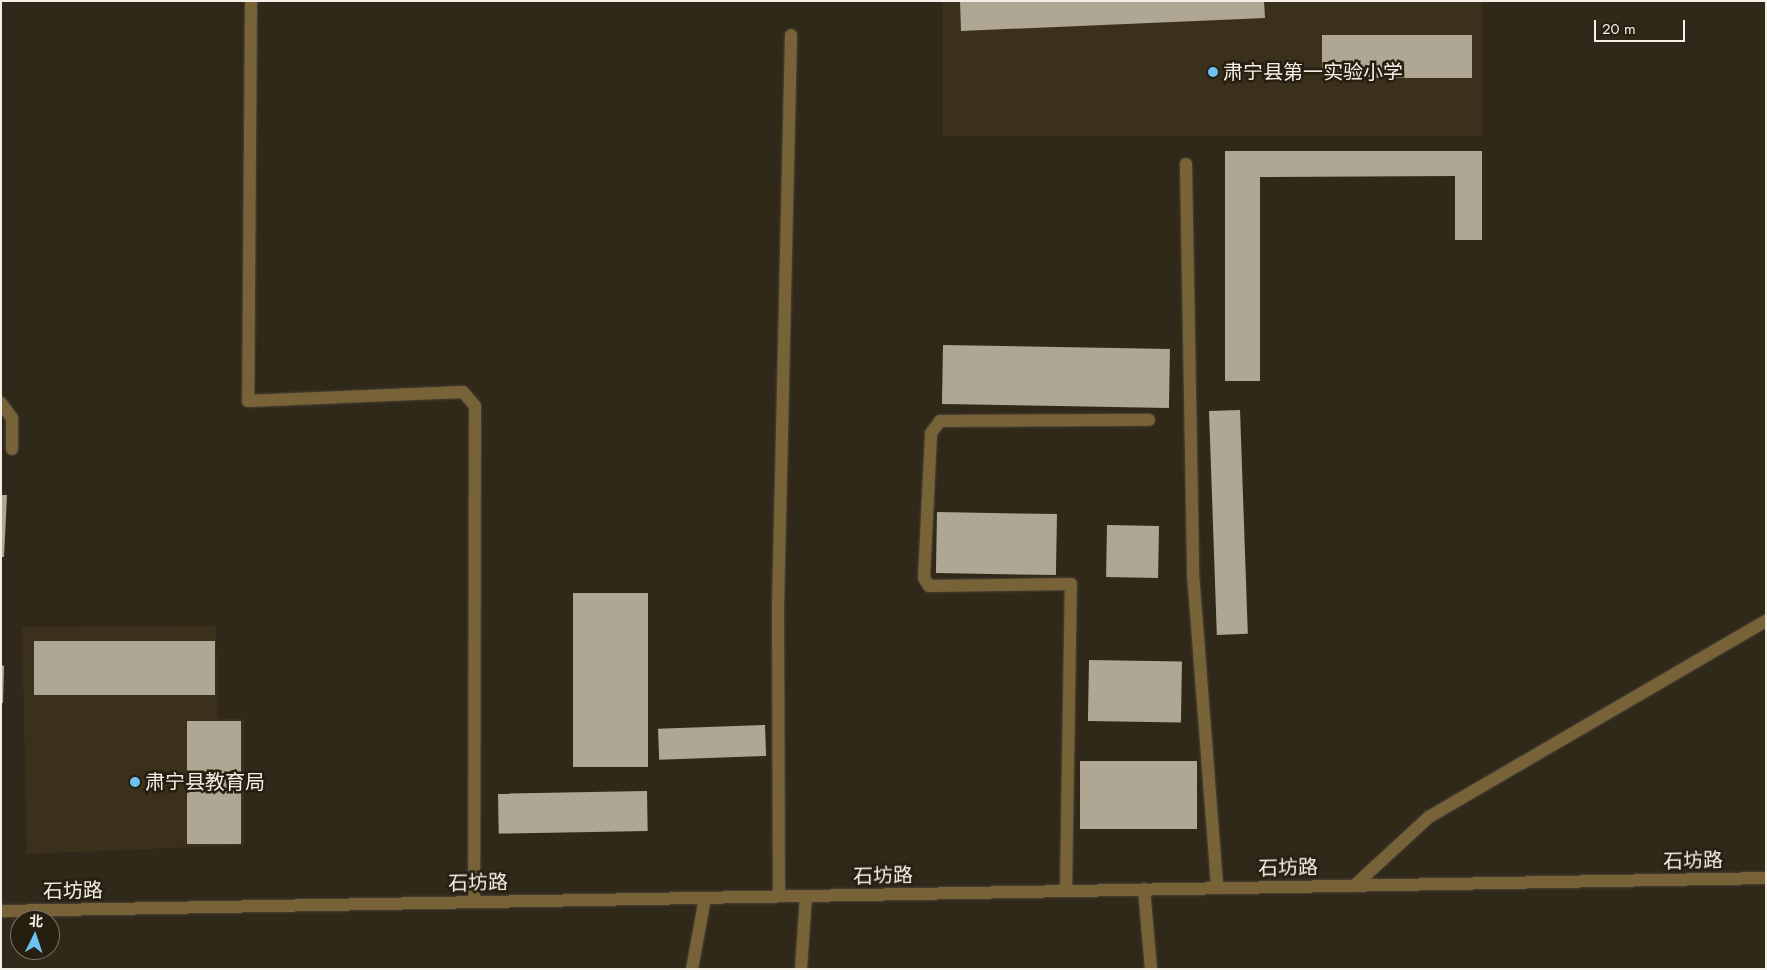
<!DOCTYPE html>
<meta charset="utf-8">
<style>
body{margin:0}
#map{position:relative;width:1767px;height:970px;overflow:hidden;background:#30291a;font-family:Jost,"Noto Sans SC",sans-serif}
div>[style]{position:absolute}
.built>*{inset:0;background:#3b301b;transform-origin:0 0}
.building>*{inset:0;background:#afa694;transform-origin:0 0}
.roads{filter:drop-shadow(0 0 1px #4c4537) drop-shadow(0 0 1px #4c4537)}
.service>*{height:12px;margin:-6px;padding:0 6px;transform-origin:6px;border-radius:6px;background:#786338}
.minor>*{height:12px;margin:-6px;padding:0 6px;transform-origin:6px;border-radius:6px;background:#786338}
.tertiary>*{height:12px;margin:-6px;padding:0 6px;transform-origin:6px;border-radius:6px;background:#786338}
.dots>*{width:14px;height:14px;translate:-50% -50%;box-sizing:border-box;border:2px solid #261f10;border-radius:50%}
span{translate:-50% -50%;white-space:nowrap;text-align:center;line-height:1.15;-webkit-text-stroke:5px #261f10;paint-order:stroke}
.poi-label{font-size:20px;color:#f5f0e7}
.left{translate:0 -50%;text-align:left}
.street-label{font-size:20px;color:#f5f0e7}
.frame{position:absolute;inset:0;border:2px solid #f5f0e7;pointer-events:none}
.north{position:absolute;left:10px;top:910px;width:50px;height:50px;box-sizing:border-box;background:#261f10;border:1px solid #797366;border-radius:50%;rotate:4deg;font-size:14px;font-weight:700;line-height:20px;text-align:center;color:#f5f0e7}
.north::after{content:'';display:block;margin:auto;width:18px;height:22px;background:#6cc3f2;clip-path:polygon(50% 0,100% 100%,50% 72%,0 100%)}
.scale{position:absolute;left:1594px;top:20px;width:91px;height:22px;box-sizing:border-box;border:2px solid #f5f0e7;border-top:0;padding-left:6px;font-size:15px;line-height:18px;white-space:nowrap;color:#f5f0e7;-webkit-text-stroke:4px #261f10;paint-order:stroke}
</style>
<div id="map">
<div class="built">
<i style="left:943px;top:1px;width:539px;height:135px"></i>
<i style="clip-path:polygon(216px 626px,218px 719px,244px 719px,244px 845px,27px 854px,22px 627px)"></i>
</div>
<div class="building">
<i style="clip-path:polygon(960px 1px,1264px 1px,1265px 18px,961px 31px)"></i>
<i style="left:1472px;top:35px;width:43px;height:150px;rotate:90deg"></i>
<i style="clip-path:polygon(1225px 151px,1482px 151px,1482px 240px,1455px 240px,1455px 176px,1260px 177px,1260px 381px,1225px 381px)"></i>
<i style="left:943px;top:345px;width:227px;height:59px;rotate:1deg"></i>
<i style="left:1240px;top:410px;width:224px;height:31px;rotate:88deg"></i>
<i style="clip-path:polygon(1px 495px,7px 495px,4px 557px,1px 557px)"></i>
<i style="left:937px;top:512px;width:120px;height:61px;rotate:1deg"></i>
<i style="left:1107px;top:525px;width:52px;height:52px;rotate:1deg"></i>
<i style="left:573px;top:593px;width:75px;height:174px"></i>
<i style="left:34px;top:641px;width:181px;height:54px"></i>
<i style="left:1089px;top:660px;width:93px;height:61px;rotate:1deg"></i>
<i style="clip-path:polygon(1px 665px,4px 666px,3px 703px,1px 703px)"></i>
<i style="left:187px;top:721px;width:54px;height:123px"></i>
<i style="left:765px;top:725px;width:31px;height:107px;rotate:88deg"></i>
<i style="left:1080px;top:761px;width:117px;height:68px"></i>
<i style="left:647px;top:791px;width:40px;height:149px;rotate:89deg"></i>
</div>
<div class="roads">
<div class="service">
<i style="left:1066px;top:891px;width:307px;rotate:-89.1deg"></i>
<i style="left:1071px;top:584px;width:142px;rotate:179.2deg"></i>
<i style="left:929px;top:586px;width:9px;rotate:-122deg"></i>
<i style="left:924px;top:578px;width:145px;rotate:-87.2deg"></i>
<i style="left:931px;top:433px;width:15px;rotate:-53deg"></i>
<i style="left:940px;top:421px;width:209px;rotate:-0.3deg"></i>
</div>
<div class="minor">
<i style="left:251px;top:1px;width:400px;rotate:90.4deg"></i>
<i style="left:248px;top:401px;width:215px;rotate:-2.4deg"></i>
<i style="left:463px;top:392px;width:18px;rotate:49deg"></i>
<i style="left:475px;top:406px;width:496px;rotate:90.1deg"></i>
<i style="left:1186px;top:164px;width:409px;rotate:89deg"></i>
<i style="left:1193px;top:573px;width:316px;rotate:85.6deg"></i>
<i style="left:1px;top:403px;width:19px;rotate:54deg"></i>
<i style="left:12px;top:418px;width:31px;rotate:90deg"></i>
<i style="left:1355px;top:885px;width:100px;rotate:-42.6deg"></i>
<i style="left:1429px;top:817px;width:390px;rotate:-30.2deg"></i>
<i style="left:1144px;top:889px;width:80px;rotate:85deg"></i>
<i style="left:779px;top:896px;width:288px;rotate:-90.2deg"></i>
<i style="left:778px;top:608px;width:573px;rotate:-88.7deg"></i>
<i style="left:692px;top:969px;width:72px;rotate:-79.6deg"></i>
<i style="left:801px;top:969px;width:73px;rotate:-86.1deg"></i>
</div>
<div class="tertiary">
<i style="left:1px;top:911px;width:1765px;rotate:-1.07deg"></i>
</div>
</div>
<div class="dots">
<i style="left:1213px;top:72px;background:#6cc3f2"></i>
<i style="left:135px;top:782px;background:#6cc3f2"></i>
</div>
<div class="poi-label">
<span class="left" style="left:1223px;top:72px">肃宁县第一实验小学</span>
<span class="left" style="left:145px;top:782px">肃宁县教育局</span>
</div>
<div class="street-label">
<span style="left:1693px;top:861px;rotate:-1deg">石坊路</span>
<span style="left:1288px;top:868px;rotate:-1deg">石坊路</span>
<span style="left:883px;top:876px;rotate:-1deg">石坊路</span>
<span style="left:478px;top:883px;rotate:-1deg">石坊路</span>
<span style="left:73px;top:891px;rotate:-1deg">石坊路</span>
</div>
<div class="frame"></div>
<div class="north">北</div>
<div class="scale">20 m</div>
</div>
